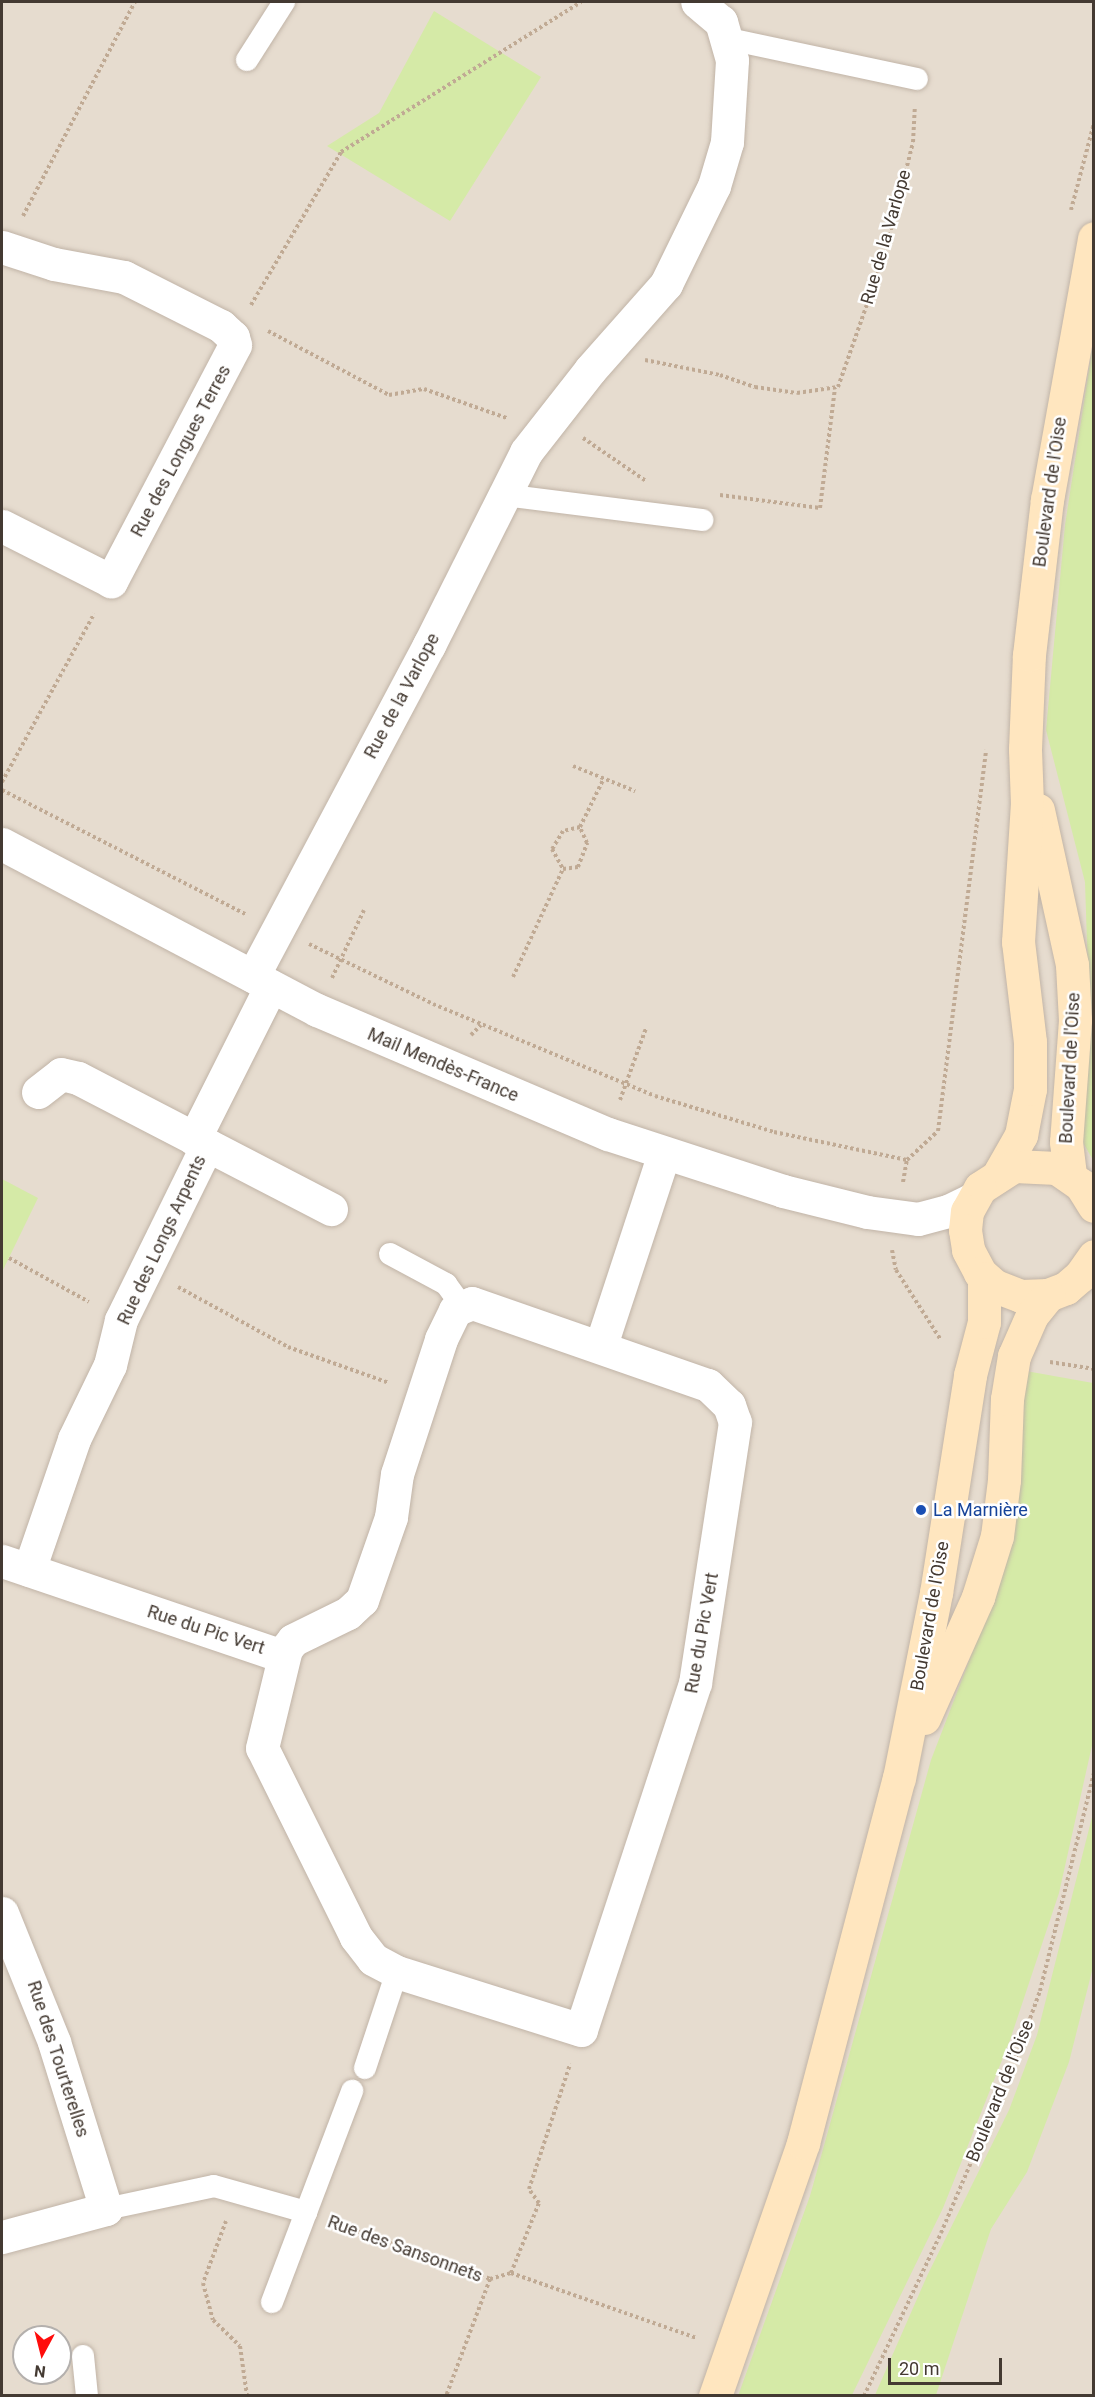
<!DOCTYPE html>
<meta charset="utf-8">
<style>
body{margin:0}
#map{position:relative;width:1095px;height:2397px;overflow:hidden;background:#f2ebe1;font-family:Roboto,sans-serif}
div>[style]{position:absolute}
.residential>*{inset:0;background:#e6dccf}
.green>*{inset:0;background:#d5eaa7}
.path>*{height:4px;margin-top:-2px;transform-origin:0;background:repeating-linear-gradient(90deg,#c0aa94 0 3px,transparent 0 6px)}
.roads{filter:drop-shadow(0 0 2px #c1b4a7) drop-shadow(0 0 2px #c1b4a7)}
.service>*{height:22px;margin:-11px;padding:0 11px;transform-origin:11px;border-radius:11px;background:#fff}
.minor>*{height:33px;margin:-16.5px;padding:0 16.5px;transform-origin:16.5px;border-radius:16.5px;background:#fff}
.secondary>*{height:33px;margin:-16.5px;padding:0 16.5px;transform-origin:16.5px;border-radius:16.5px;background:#ffe6bf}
.dots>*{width:16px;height:16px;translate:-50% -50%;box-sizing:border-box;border:3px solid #fff;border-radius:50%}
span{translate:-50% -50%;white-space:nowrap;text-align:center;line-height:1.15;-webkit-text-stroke:5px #fff;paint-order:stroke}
.street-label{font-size:18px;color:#443a32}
.transit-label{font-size:18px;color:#164399}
.left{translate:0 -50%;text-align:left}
.frame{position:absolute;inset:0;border:3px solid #443a32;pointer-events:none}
.north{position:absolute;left:12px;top:2325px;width:60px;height:60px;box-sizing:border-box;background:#fff;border:2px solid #b4b0ad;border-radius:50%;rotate:187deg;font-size:16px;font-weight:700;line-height:24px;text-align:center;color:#443a32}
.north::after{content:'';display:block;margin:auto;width:21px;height:27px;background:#ff0d0c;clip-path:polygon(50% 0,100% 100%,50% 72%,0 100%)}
.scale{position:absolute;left:888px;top:2358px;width:114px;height:27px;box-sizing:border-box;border:3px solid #443a32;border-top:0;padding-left:8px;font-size:18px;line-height:21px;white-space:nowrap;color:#443a32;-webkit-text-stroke:4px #fff;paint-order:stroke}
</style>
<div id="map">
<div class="residential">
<i style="clip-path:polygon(evenodd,2px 2px,1093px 2px,1093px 2395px,2px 2396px,2px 2px,24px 2337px,60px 2337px,60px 2373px,24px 2373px,24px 2337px)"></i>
</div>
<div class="green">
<i style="clip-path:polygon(434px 11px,541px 77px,450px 221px,327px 146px,379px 113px)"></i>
<i style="clip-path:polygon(1093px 343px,1093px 1160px,1082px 1141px,1090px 1035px,1085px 882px,1046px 730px,1065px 525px)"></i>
<i style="clip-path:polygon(2px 1179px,38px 1198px,2px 1272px)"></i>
<i style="clip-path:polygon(1026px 1371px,1093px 1383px,1093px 1741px,1059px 1893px,1010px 2040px,943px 2208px,852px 2395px,738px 2396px,810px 2196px,931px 1760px,984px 1622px)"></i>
<i style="clip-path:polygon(1093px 1813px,1093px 1967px,1069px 2062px,1027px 2172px,991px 2229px,936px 2395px,875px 2395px,927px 2276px,1009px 2110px,1037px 2035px)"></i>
</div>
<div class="path">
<i style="left:1071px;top:210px;width:90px;rotate:-75.2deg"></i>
<i style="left:23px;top:216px;width:242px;rotate:-62.4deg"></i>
<i style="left:251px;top:305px;width:178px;rotate:-59.5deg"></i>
<i style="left:341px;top:152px;width:283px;rotate:-32deg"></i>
<i style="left:268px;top:331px;width:137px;rotate:27.9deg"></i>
<i style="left:389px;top:395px;width:36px;rotate:-10deg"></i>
<i style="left:424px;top:389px;width:88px;rotate:19.3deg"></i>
<i style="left:645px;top:360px;width:76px;rotate:11.3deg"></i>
<i style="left:720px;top:375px;width:37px;rotate:19deg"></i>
<i style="left:755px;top:387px;width:42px;rotate:8.1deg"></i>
<i style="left:797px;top:393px;width:41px;rotate:-8.3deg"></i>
<i style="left:838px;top:387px;width:142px;rotate:-70.7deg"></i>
<i style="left:885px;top:253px;width:114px;rotate:-75.8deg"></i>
<i style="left:913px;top:142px;width:34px;rotate:-87deg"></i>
<i style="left:583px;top:438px;width:76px;rotate:34.3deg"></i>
<i style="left:720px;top:495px;width:101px;rotate:7.4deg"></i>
<i style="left:820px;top:508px;width:121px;rotate:-82.9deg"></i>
<i style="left:573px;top:766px;width:67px;rotate:22deg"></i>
<i style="left:2px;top:782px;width:192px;rotate:-61.3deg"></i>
<i style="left:2px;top:790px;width:273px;rotate:27deg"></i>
<i style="left:580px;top:827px;width:52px;rotate:-63.9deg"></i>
<i style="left:309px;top:944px;width:138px;rotate:25.8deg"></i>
<i style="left:433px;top:1004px;width:240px;rotate:22.5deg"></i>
<i style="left:655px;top:1096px;width:124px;rotate:16.8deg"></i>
<i style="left:774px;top:1132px;width:136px;rotate:11.9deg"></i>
<i style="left:513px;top:977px;width:119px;rotate:-65.2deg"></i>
<i style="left:563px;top:869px;width:15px;rotate:-8deg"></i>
<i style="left:578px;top:867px;width:26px;rotate:-69deg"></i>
<i style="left:587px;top:843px;width:17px;rotate:-114deg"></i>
<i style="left:580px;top:827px;width:17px;rotate:167deg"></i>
<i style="left:563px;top:831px;width:21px;rotate:121deg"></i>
<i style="left:552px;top:849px;width:23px;rotate:61deg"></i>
<i style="left:332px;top:978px;width:75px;rotate:-64.8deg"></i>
<i style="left:471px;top:1035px;width:14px;rotate:-45deg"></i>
<i style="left:620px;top:1100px;width:77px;rotate:-70.1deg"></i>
<i style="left:903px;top:1182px;width:22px;rotate:-80deg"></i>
<i style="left:907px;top:1160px;width:42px;rotate:-43.1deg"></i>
<i style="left:938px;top:1131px;width:384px;rotate:-82.8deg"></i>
<i style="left:892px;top:1250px;width:20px;rotate:79deg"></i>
<i style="left:896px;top:1270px;width:83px;rotate:57.3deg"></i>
<i style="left:9px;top:1258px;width:91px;rotate:28.8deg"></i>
<i style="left:178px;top:1287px;width:125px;rotate:28.6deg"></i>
<i style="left:288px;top:1347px;width:107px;rotate:19.6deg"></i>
<i style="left:1050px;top:1362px;width:45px;rotate:9deg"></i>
<i style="left:226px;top:2221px;width:66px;rotate:110.4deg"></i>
<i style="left:203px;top:2283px;width:38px;rotate:75deg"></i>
<i style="left:213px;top:2320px;width:37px;rotate:44deg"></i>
<i style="left:240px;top:2346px;width:50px;rotate:82deg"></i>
<i style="left:334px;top:2223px;width:166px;rotate:19.7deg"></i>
<i style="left:490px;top:2279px;width:125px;rotate:110.6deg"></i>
<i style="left:511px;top:2273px;width:197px;rotate:19.3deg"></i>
<i style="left:490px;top:2279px;width:22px;rotate:-16deg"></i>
<i style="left:511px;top:2273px;width:75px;rotate:-68.2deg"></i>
<i style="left:539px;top:2203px;width:17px;rotate:-126deg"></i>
<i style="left:529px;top:2189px;width:132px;rotate:-71.8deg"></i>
<i style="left:864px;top:2396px;width:180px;rotate:-64.7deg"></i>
<i style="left:941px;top:2233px;width:197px;rotate:-67deg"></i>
<i style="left:1018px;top:2052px;width:65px;rotate:-70.2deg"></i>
<i style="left:1040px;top:1991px;width:226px;rotate:-76.1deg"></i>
</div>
<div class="roads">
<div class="service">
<i style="left:729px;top:39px;width:192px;rotate:12deg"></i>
<i style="left:247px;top:60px;width:69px;rotate:-57.5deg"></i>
<i style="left:504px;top:495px;width:200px;rotate:7.2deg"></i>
<i style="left:390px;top:1254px;width:64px;rotate:28.2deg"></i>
<i style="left:446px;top:1284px;width:26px;rotate:54deg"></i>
<i style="left:365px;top:2068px;width:101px;rotate:-71.6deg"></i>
<i style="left:106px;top:2209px;width:110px;rotate:-12deg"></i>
<i style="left:214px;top:2186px;width:96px;rotate:15.8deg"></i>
<i style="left:272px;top:2302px;width:226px;rotate:-69.2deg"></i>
<i style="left:83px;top:2356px;width:40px;rotate:84.3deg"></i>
</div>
<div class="minor">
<i style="left:2px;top:247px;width:55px;rotate:18.1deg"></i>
<i style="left:54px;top:264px;width:71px;rotate:10.5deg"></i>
<i style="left:124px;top:277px;width:109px;rotate:26.8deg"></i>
<i style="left:221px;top:326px;width:16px;rotate:43deg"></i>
<i style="left:233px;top:337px;width:8px;rotate:76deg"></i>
<i style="left:235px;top:345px;width:267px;rotate:117.7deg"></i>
<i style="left:111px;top:581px;width:122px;rotate:-153.2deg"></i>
<i style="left:2px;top:844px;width:356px;rotate:27.8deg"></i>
<i style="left:317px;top:1010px;width:316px;rotate:23.1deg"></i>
<i style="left:608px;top:1134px;width:184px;rotate:18deg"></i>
<i style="left:783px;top:1191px;width:87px;rotate:14deg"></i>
<i style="left:867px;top:1212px;width:51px;rotate:7.8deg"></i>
<i style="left:918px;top:1219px;width:31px;rotate:-15deg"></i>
<i style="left:948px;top:1211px;width:28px;rotate:-26deg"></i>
<i style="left:253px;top:976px;width:375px;rotate:-62deg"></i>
<i style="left:429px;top:645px;width:216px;rotate:-63.3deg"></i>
<i style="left:526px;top:452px;width:104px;rotate:-52deg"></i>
<i style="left:590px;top:370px;width:115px;rotate:-48.5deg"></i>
<i style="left:666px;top:284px;width:109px;rotate:-63.9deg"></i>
<i style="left:714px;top:186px;width:46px;rotate:-73.5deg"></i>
<i style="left:727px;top:142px;width:82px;rotate:-86.5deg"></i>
<i style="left:732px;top:60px;width:40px;rotate:-106deg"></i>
<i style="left:721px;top:22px;width:31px;rotate:-140deg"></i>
<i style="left:38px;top:1092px;width:29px;rotate:-38deg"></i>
<i style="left:61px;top:1074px;width:17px;rotate:13deg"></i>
<i style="left:78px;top:1078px;width:285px;rotate:27.4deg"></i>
<i style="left:194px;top:1139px;width:171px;rotate:-63.3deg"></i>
<i style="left:472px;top:1303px;width:250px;rotate:19.2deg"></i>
<i style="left:708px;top:1385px;width:29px;rotate:44deg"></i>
<i style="left:729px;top:1405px;width:18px;rotate:71deg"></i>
<i style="left:735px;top:1422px;width:264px;rotate:98.7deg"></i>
<i style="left:695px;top:1683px;width:365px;rotate:108.2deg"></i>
<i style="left:581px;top:2030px;width:193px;rotate:-162.5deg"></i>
<i style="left:397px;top:1972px;width:27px;rotate:-152deg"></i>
<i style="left:373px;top:1959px;width:28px;rotate:-128deg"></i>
<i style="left:356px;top:1937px;width:211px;rotate:-116.4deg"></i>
<i style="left:262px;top:1748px;width:102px;rotate:-76.4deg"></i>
<i style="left:286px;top:1649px;width:11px;rotate:-52deg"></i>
<i style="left:293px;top:1640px;width:61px;rotate:-26.1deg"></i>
<i style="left:348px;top:1613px;width:19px;rotate:-43deg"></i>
<i style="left:362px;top:1600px;width:88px;rotate:-70.7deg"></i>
<i style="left:391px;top:1517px;width:43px;rotate:-82.1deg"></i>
<i style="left:397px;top:1474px;width:142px;rotate:-71.9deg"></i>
<i style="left:441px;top:1339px;width:32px;rotate:-64deg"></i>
<i style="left:455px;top:1310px;width:18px;rotate:-22deg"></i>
<i style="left:601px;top:1345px;width:202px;rotate:-71.8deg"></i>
<i style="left:2px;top:1561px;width:297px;rotate:18.7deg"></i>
<i style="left:29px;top:1570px;width:139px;rotate:-71deg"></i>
<i style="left:74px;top:1439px;width:82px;rotate:-64.1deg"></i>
<i style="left:110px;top:1365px;width:46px;rotate:-76.3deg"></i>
<i style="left:121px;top:1320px;width:195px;rotate:-63.8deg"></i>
<i style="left:2px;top:1913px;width:139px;rotate:68deg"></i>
<i style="left:54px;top:2042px;width:175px;rotate:72.7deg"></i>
<i style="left:106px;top:2209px;width:108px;rotate:164.9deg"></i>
</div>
<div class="secondary">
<i style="left:1038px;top:810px;width:159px;rotate:77.6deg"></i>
<i style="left:1072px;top:965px;width:55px;rotate:86.9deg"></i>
<i style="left:1075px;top:1020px;width:122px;rotate:94.2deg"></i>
<i style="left:1066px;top:1142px;width:34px;rotate:83deg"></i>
<i style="left:1000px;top:1172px;width:43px;rotate:-60.4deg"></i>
<i style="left:1021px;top:1135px;width:47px;rotate:-78.9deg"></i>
<i style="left:1030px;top:1089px;width:47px;rotate:-90deg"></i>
<i style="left:1030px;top:1042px;width:101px;rotate:-96.8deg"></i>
<i style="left:1018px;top:942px;width:138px;rotate:-86.3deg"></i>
<i style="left:1027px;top:804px;width:55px;rotate:-92.1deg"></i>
<i style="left:1025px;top:749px;width:94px;rotate:-87.6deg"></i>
<i style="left:1029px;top:655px;width:156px;rotate:-83.4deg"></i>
<i style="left:1047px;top:500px;width:266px;rotate:-79.8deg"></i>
<i style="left:1094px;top:1206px;width:25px;rotate:-122deg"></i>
<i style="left:1081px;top:1185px;width:29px;rotate:-145deg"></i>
<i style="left:1057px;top:1168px;width:43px;rotate:-177.3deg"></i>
<i style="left:1014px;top:1166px;width:40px;rotate:147.1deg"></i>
<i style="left:980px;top:1188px;width:26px;rotate:119deg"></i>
<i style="left:967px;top:1211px;width:19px;rotate:96deg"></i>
<i style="left:965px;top:1230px;width:20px;rotate:81deg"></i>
<i style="left:968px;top:1250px;width:26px;rotate:62deg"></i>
<i style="left:980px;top:1273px;width:20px;rotate:41deg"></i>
<i style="left:995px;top:1286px;width:28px;rotate:21deg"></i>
<i style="left:1021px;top:1296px;width:27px;rotate:-2deg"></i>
<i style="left:1048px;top:1295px;width:19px;rotate:-21deg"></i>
<i style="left:1066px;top:1288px;width:18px;rotate:-41deg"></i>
<i style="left:1080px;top:1276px;width:24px;rotate:-55deg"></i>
<i style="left:924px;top:1718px;width:133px;rotate:-65.9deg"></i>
<i style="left:978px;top:1597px;width:64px;rotate:-72.7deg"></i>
<i style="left:997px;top:1536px;width:56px;rotate:-82.9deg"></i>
<i style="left:1004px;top:1480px;width:81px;rotate:-87.9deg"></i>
<i style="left:1007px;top:1399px;width:44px;rotate:-80.8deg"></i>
<i style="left:1014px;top:1356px;width:45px;rotate:-66.3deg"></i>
<i style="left:1032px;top:1315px;width:26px;rotate:-51deg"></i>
<i style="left:715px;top:2396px;width:268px;rotate:-70.8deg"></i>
<i style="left:803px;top:2143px;width:377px;rotate:-75.3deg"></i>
<i style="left:899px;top:1778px;width:189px;rotate:-78.7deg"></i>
<i style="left:936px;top:1593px;width:221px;rotate:-81.1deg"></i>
<i style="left:970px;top:1375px;width:55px;rotate:-75.2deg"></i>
<i style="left:984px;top:1322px;width:44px;rotate:-90deg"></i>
</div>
</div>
<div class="dots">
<i style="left:921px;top:1510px;background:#1a4fb4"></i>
</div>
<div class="street-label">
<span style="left:886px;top:237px;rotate:-74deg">Rue de la Varlope</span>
<span style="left:181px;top:451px;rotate:-62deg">Rue des Longues Terres</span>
<span style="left:1050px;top:492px;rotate:-82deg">Boulevard de l'Oise</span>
<span style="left:402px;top:696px;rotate:-62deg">Rue de la Varlope</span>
<span style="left:443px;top:1065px;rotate:23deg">Mail Mendès-France</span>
<span style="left:1070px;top:1068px;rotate:-87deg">Boulevard de l'Oise</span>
<span style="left:162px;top:1240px;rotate:-65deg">Rue des Longs Arpents</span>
<span style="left:930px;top:1616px;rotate:-80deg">Boulevard de l'Oise</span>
<span style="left:206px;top:1630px;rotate:18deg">Rue du Pic Vert</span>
<span style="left:702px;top:1633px;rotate:-80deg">Rue du Pic Vert</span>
<span style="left:58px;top:2059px;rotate:72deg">Rue des Tourterelles</span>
<span style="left:1000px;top:2091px;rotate:-68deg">Boulevard de l'Oise</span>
<span style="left:405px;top:2249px;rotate:20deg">Rue des Sansonnets</span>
</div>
<div class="transit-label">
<span class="left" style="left:933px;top:1510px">La Marnière</span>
</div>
<div class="frame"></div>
<div class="north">N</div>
<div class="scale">20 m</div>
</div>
